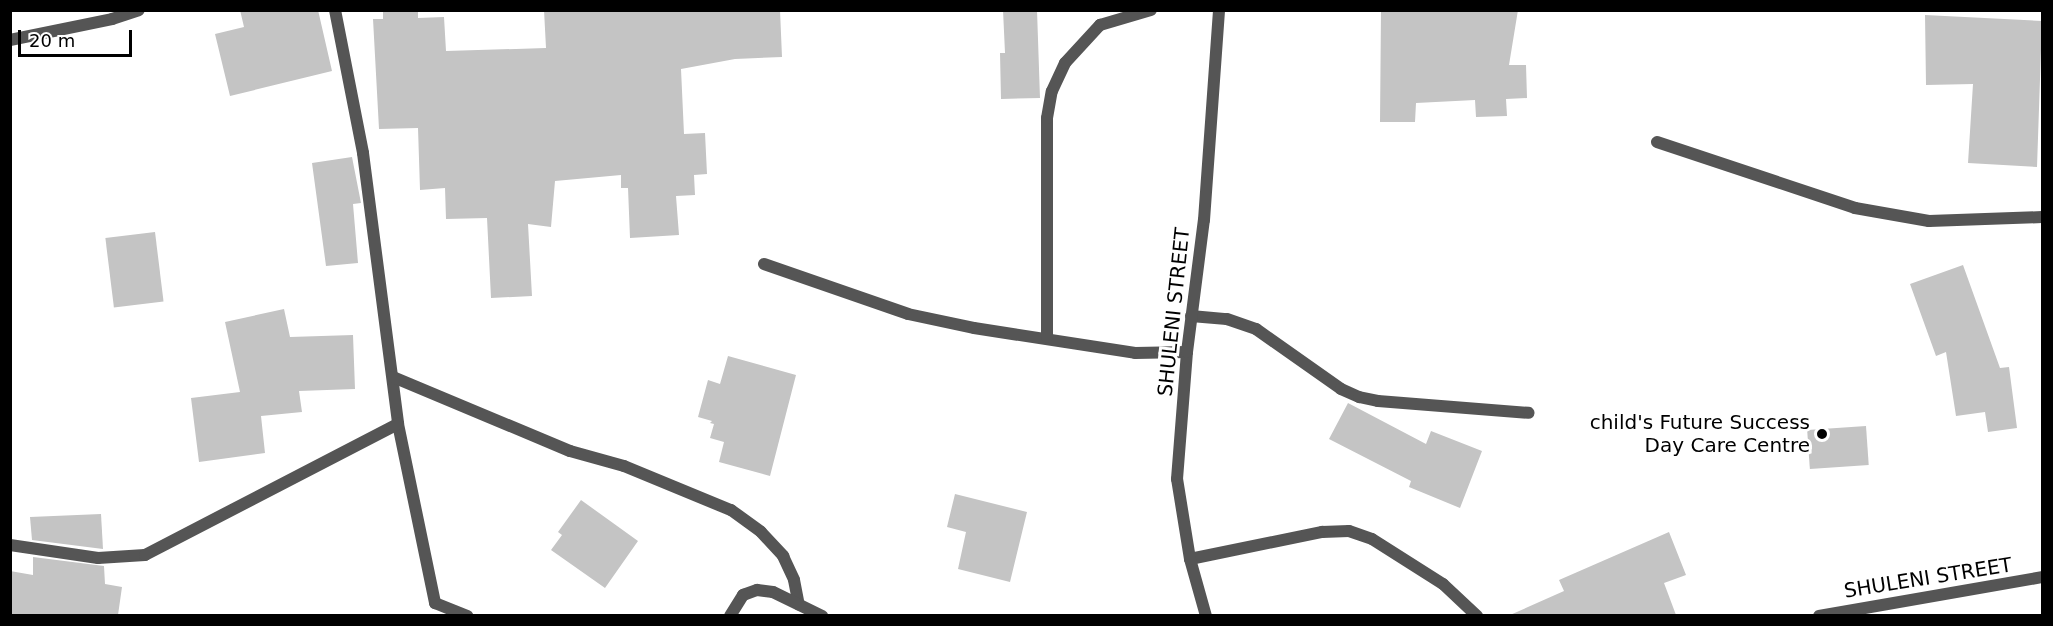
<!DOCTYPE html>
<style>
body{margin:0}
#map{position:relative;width:2053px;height:626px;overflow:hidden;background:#fff;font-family:"DejaVu Sans",sans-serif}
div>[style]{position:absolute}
.building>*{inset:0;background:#c4c4c4;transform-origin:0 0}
.street>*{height:12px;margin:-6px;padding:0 6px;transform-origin:6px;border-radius:6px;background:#555}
.dots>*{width:16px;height:16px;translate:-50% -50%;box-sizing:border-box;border:3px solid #fff;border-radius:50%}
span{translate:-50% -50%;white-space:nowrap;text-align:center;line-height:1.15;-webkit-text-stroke:6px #fff;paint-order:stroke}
.street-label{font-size:20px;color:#000}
.poi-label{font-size:20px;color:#000}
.right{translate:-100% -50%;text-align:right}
.frame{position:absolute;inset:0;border:12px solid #000;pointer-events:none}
.scale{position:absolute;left:18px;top:30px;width:114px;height:27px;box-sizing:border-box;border:3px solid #000;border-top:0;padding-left:8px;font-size:18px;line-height:21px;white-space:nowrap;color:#000;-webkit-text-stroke:4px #fff;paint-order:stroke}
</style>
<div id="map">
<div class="building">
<i style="clip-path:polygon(240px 10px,318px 10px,332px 71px,230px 96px,215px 34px,244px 27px)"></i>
<i style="clip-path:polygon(383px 10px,418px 10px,418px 18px,444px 17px,446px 51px,546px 48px,544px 10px,780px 10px,782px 57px,735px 59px,681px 69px,684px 134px,705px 133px,707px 174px,694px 175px,695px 195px,676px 196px,679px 235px,630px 238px,628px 188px,621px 188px,621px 175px,555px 181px,551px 227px,528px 224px,532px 296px,491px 298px,487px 218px,446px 219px,445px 188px,420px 190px,418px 128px,379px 129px,373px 19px,383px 19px)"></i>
<i style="clip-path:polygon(1003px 10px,1037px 10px,1040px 98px,1001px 99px,1000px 53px,1005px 53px)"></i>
<i style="clip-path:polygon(1381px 10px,1518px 10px,1509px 65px,1526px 65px,1527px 98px,1506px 99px,1507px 116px,1476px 117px,1475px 100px,1416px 103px,1415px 122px,1380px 122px)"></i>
<i style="clip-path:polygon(1925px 15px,2042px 21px,2037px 167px,1968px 163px,1973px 84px,1926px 85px)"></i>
<i style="clip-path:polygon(352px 157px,361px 203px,353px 204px,358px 263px,326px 266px,312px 163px)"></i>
<i style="left:155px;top:232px;width:70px;height:50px;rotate:83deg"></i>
<i style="clip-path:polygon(1963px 265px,2000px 368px,2009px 367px,2017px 428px,1988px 432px,1985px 412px,1956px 416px,1946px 352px,1936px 356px,1910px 284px)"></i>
<i style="clip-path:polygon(284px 309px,290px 337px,353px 335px,355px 389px,299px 391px,302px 412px,261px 416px,265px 453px,199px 462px,191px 398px,240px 392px,225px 322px)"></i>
<i style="clip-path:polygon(728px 356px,796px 375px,770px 476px,719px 462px,724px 442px,710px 438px,714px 424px,710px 423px,712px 421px,698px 417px,708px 380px,720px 384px)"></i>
<i style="clip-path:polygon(1348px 403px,1426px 444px,1431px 431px,1482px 451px,1460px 508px,1409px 487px,1411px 481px,1329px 439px)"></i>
<i style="left:1866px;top:426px;width:39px;height:59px;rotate:86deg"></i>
<i style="clip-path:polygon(955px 494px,1027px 512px,1010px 582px,958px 569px,966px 532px,947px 527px)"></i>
<i style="clip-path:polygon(581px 500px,638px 541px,605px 588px,551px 550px,562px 535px,558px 532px)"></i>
<i style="clip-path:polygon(101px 514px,103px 549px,32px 540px,30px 517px)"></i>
<i style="clip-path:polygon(1669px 532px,1686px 575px,1664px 583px,1676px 615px,1510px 615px,1564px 591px,1559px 580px)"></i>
<i style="clip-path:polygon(33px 557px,104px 566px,105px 584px,122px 587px,118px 615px,10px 615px,10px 571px,33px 575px)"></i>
</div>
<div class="street">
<i style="left:335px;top:10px;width:146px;rotate:78.9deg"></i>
<i style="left:363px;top:153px;width:273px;rotate:82.6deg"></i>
<i style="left:398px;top:424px;width:183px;rotate:78.3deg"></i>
<i style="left:435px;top:603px;width:35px;rotate:22deg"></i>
<i style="left:10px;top:40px;width:104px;rotate:-11.6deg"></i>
<i style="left:112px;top:19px;width:28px;rotate:-18deg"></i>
<i style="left:1657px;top:142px;width:209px;rotate:18.4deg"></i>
<i style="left:1855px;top:208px;width:75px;rotate:10deg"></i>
<i style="left:1929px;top:221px;width:113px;rotate:-2deg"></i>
<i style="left:764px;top:264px;width:152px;rotate:19.1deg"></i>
<i style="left:908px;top:314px;width:67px;rotate:12deg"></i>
<i style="left:974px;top:328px;width:163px;rotate:8.8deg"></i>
<i style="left:1135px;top:353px;width:52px;rotate:-1.1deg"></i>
<i style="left:1191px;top:316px;width:36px;rotate:5deg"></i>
<i style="left:1227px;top:319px;width:31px;rotate:19deg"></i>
<i style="left:1256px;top:329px;width:104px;rotate:35.2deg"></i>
<i style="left:1341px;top:389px;width:20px;rotate:24deg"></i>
<i style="left:1359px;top:397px;width:19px;rotate:12deg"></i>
<i style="left:1378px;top:401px;width:151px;rotate:4.5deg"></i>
<i style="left:1047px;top:337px;width:219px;rotate:-90deg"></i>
<i style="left:1047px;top:118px;width:27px;rotate:-80deg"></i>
<i style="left:1052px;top:91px;width:31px;rotate:-65deg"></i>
<i style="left:1065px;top:63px;width:52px;rotate:-47.4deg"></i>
<i style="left:1100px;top:25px;width:53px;rotate:-16.4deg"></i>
<i style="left:393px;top:377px;width:192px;rotate:22.7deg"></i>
<i style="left:570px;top:451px;width:56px;rotate:15.5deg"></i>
<i style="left:624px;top:466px;width:116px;rotate:22.4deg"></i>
<i style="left:731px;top:510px;width:37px;rotate:36deg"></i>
<i style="left:761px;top:532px;width:33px;rotate:47deg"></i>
<i style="left:783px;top:556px;width:26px;rotate:65deg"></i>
<i style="left:794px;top:580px;width:25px;rotate:79deg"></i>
<i style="left:10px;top:545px;width:89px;rotate:8.4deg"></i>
<i style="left:98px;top:558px;width:47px;rotate:-3.7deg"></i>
<i style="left:145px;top:555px;width:285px;rotate:-27.4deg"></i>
<i style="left:1190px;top:559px;width:135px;rotate:-11.6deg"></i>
<i style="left:1322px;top:532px;width:27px;rotate:-2deg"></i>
<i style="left:1349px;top:531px;width:24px;rotate:19deg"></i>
<i style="left:1372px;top:539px;width:84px;rotate:32.4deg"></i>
<i style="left:1443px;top:584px;width:47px;rotate:43.3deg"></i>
<i style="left:730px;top:616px;width:25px;rotate:-58deg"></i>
<i style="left:743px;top:595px;width:15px;rotate:-20deg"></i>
<i style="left:757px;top:590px;width:16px;rotate:7deg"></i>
<i style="left:773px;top:592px;width:55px;rotate:26.1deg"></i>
<i style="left:1206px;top:616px;width:59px;rotate:-105.7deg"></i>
<i style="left:1190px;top:559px;width:81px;rotate:-99.2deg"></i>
<i style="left:1177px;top:479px;width:127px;rotate:-85.5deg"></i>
<i style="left:1187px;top:352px;width:133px;rotate:-82.7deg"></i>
<i style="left:1204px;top:220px;width:211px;rotate:-85.9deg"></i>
<i style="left:1819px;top:616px;width:226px;rotate:-9.9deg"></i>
</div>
<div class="dots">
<i style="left:1822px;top:434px;background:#000"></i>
</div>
<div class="street-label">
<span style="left:1174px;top:312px;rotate:-84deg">SHULENI STREET</span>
<span style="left:1928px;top:578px;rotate:-9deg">SHULENI STREET</span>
</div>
<div class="poi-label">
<span class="right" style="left:1810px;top:434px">child's Future Success<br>Day Care Centre</span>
</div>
<div class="frame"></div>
<div class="scale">20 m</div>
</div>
